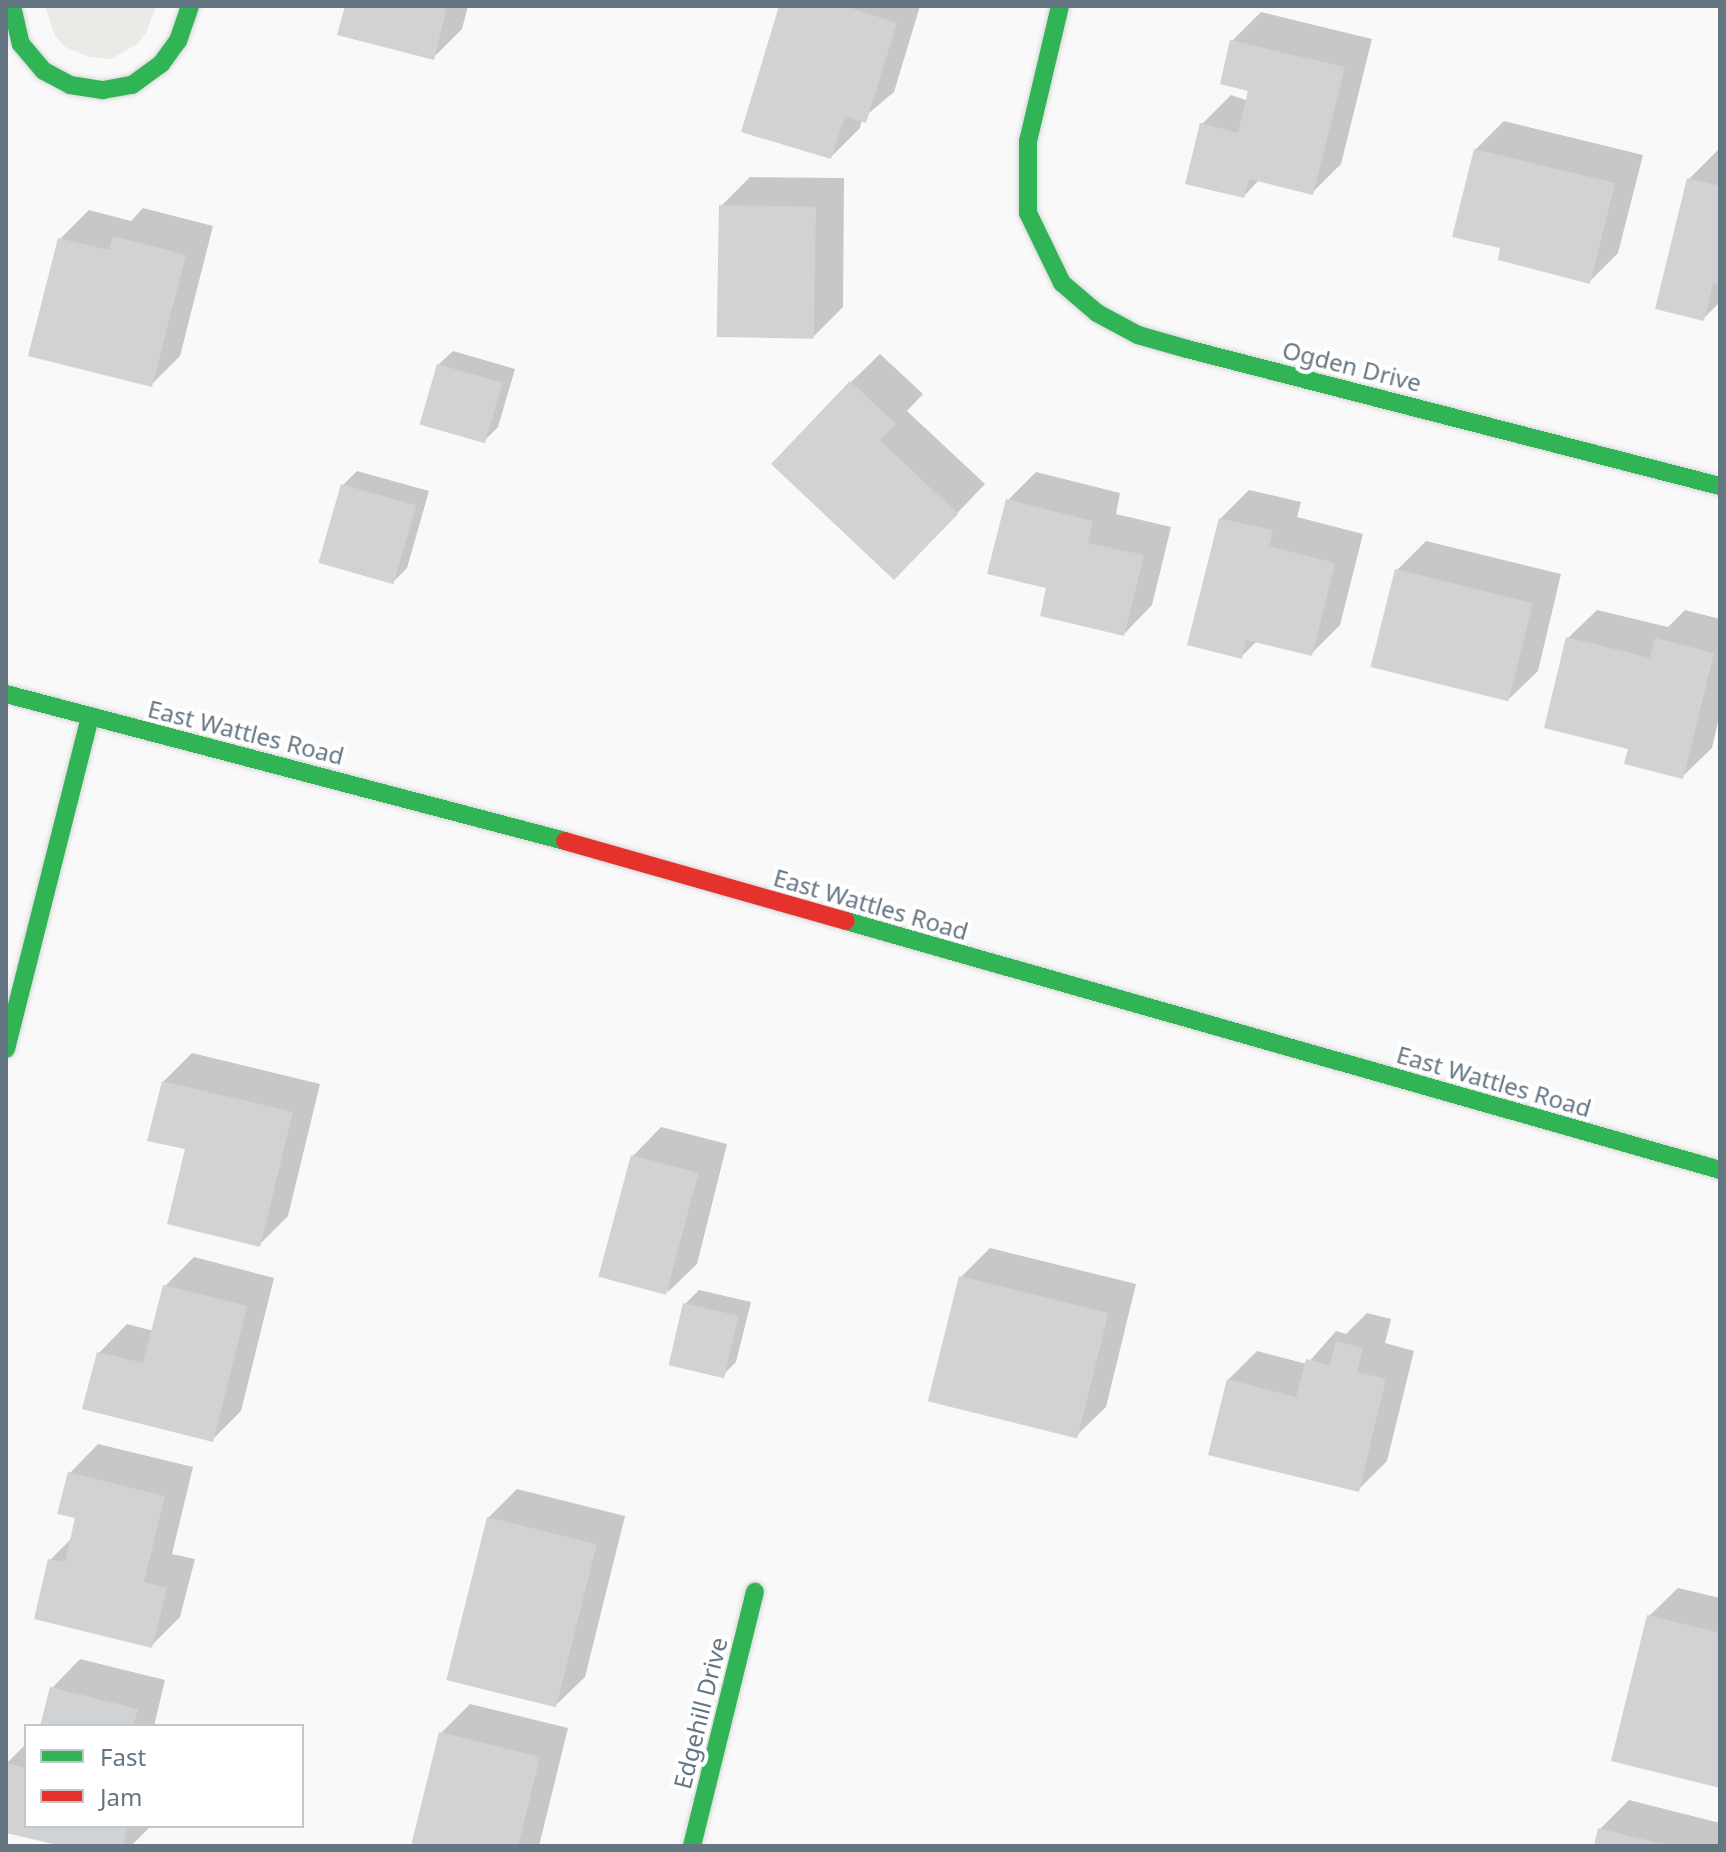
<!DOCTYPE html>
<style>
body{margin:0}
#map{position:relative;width:1726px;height:1852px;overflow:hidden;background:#f9f9f9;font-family:"Noto Sans",sans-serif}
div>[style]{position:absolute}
.green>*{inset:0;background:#e8ebe6}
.shadow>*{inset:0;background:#0003}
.building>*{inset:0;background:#d0d2d3;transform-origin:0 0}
.roads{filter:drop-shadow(0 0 2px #d5d6d7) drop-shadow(0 0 2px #d5d6d7)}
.fast>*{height:18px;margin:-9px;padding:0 9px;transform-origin:9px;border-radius:9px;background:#30b455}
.jam>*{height:18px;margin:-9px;padding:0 9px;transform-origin:9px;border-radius:9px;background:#e5322d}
span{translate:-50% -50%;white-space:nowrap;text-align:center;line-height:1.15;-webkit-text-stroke:8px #fff;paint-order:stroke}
.street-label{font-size:24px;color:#657683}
.frame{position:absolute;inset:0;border:8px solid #657683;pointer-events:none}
.legend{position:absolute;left:24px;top:1724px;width:280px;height:104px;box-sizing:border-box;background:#fff;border:2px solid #c1c8cd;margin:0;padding:10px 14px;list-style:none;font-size:24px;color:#657683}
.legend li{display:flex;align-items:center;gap:16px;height:40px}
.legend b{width:40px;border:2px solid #c1c8cd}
</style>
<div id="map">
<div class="green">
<i style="clip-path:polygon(45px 6px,156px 6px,146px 33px,137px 44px,111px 59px,90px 57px,65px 47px,55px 36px)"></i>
</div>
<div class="shadow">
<i style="clip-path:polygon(347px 6px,468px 6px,462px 29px,433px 58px)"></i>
<i style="clip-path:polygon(781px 6px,920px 6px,894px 92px,862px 119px,860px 128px,831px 157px)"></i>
<i style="clip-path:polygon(1261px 12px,1372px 39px,1341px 164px,1312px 193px,1260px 179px,1244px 196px,1202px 124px,1231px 95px,1246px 100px,1251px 90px,1232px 41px)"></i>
<i style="clip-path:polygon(1504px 121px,1643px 155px,1618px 253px,1590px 281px,1503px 247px,1475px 150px)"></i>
<i style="clip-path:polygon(1718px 150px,1720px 302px,1703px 319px,1689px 179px)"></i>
<i style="clip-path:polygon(750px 177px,844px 178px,843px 307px,814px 336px,721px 206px)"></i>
<i style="clip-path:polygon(143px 208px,213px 226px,180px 356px,151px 385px,60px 239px,89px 210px,131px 221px)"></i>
<i style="clip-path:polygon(453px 351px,515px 369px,498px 427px,484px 441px,438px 365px)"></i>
<i style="clip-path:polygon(880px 354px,923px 394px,907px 411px,985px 484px,923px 549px,851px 382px)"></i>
<i style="clip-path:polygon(357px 471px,429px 491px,407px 568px,393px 582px,343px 485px)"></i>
<i style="clip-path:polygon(1036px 472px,1120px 493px,1116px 514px,1171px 527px,1152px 605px,1124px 634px,1008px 500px)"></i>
<i style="clip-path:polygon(1249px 490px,1301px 502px,1297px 517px,1363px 534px,1340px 625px,1312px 653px,1258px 640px,1241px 657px,1220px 519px)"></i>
<i style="clip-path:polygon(1426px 541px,1561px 574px,1538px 671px,1509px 699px,1397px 570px)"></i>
<i style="clip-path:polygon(1597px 610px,1668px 627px,1685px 610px,1720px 619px,1720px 713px,1712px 748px,1683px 776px,1630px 748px,1568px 638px)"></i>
<i style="clip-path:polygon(192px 1053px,320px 1084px,288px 1216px,260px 1244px,163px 1082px)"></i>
<i style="clip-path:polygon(661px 1127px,727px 1144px,697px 1264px,668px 1292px,633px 1156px)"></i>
<i style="clip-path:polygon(990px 1248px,1136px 1284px,1106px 1407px,1077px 1435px,961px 1277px)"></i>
<i style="clip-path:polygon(194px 1257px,274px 1278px,241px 1411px,212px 1440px,99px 1353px,127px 1324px,154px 1331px,165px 1286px)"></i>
<i style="clip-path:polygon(699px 1290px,751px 1302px,736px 1362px,722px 1376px,685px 1304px)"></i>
<i style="clip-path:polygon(1367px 1313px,1391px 1319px,1385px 1343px,1414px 1351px,1387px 1461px,1358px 1490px,1228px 1380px,1257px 1351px,1307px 1364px,1336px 1331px,1346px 1334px)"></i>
<i style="clip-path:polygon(98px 1444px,193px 1467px,172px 1554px,195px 1559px,180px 1617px,152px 1645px,50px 1560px,73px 1537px,78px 1516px,70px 1473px)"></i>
<i style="clip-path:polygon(517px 1489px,625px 1516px,585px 1677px,556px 1705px,488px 1518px)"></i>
<i style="clip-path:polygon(1678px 1588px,1720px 1598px,1720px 1786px,1649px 1616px)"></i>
<i style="clip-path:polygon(80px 1659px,165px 1680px,154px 1726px,42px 1726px,52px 1688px)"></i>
<i style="clip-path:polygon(470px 1704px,568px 1728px,539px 1846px,413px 1846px,441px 1733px)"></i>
<i style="clip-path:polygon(26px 1744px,26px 1826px,148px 1826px,148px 1829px,131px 1846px,70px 1846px,6px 1831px,6px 1764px)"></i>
<i style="clip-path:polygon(1629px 1800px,1720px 1823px,1720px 1846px,1596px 1846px,1600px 1829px)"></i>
</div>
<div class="building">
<i style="clip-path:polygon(345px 6px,447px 6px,434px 60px,337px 35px)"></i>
<i style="clip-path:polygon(779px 6px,845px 6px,897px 23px,866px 123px,845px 116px,831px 159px,741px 132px)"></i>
<i style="clip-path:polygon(1230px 40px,1345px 67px,1313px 195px,1249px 179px,1244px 198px,1185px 184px,1200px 123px,1238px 133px,1248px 91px,1220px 84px)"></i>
<i style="clip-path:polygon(1474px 149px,1615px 183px,1590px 284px,1498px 260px,1500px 248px,1452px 237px)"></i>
<i style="clip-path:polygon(1687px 178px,1720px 186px,1720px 284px,1713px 283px,1704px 321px,1655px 309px)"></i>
<i style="left:719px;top:205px;width:97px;height:132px;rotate:1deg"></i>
<i style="clip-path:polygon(113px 236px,186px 255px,152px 387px,28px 356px,58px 238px,109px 250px)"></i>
<i style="left:437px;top:364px;width:68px;height:63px;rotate:16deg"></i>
<i style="clip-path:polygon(850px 381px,896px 424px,880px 440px,958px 514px,894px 580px,771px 464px)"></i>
<i style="left:341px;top:484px;width:78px;height:82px;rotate:16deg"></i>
<i style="clip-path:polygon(1006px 499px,1093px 521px,1088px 543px,1144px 555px,1124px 636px,1040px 616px,1046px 588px,987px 574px)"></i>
<i style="clip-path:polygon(1219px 518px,1273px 530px,1269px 546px,1335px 563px,1312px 656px,1246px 640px,1242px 659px,1187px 645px)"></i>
<i style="left:1395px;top:569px;width:142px;height:101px;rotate:14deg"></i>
<i style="clip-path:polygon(1566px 637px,1650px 658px,1655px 638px,1714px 653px,1683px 779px,1624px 764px,1628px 749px,1544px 728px)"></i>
<i style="clip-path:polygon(162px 1081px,293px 1112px,260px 1247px,167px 1224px,185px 1149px,147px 1141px)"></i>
<i style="left:631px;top:1155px;width:70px;height:126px;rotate:15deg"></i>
<i style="left:959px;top:1276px;width:154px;height:129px;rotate:14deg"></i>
<i style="clip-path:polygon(163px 1285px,247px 1306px,213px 1442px,82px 1409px,97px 1352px,143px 1363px)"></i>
<i style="left:683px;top:1303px;width:57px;height:64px;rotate:13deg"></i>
<i style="clip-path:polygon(1336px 1341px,1363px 1348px,1357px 1372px,1386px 1379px,1359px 1492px,1208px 1455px,1227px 1379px,1296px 1397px,1306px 1359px,1330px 1365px)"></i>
<i style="clip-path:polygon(68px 1472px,165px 1496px,144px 1582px,167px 1588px,152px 1648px,34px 1619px,48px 1559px,65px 1562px,75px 1518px,57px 1514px)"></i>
<i style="left:487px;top:1517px;width:113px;height:168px;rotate:14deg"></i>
<i style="clip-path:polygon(1647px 1615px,1720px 1633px,1720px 1788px,1611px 1761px)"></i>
<i style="clip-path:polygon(50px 1687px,138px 1709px,133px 1726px,40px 1726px)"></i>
<i style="clip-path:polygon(439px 1732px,540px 1757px,518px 1846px,411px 1846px)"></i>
<i style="clip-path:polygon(6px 1763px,26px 1768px,26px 1826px,128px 1826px,123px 1846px,62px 1846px,6px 1833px)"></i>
<i style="clip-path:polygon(1598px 1828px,1666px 1845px,1666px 1846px,1594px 1846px)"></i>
</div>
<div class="roads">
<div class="fast">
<i style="left:12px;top:6px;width:39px;rotate:77deg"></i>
<i style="left:21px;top:44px;width:35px;rotate:50deg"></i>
<i style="left:44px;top:71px;width:30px;rotate:28deg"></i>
<i style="left:70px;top:85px;width:33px;rotate:9deg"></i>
<i style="left:103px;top:90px;width:29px;rotate:-10deg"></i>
<i style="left:132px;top:85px;width:36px;rotate:-36deg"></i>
<i style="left:161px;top:64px;width:29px;rotate:-54deg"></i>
<i style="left:178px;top:41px;width:37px;rotate:-71deg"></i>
<i style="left:1060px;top:6px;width:139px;rotate:103.3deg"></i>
<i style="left:1028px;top:141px;width:72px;rotate:90deg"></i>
<i style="left:1028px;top:213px;width:78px;rotate:64.1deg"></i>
<i style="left:1062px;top:283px;width:46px;rotate:40.6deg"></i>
<i style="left:1097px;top:313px;width:47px;rotate:28.2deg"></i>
<i style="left:1138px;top:335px;width:51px;rotate:15.9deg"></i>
<i style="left:1187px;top:349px;width:550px;rotate:14.42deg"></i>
<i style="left:6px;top:694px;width:578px;rotate:14.73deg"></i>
<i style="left:846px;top:921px;width:909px;rotate:15.9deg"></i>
<i style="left:6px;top:1049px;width:343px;rotate:-75.8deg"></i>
<i style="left:692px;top:1846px;width:262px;rotate:-76.1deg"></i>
</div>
<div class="jam">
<i style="left:565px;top:841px;width:292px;rotate:15.9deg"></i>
</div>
</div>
<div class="street-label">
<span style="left:1352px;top:366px;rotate:14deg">Ogden Drive</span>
<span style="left:246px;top:732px;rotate:14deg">East Wattles Road</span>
<span style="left:871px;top:904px;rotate:16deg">East Wattles Road</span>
<span style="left:1494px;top:1081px;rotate:16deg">East Wattles Road</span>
<span style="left:700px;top:1713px;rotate:-76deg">Edgehill Drive</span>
</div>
<div class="frame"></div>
<ul class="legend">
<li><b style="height:10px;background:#30b455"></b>Fast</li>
<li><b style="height:10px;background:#e5322d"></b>Jam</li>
</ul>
</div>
